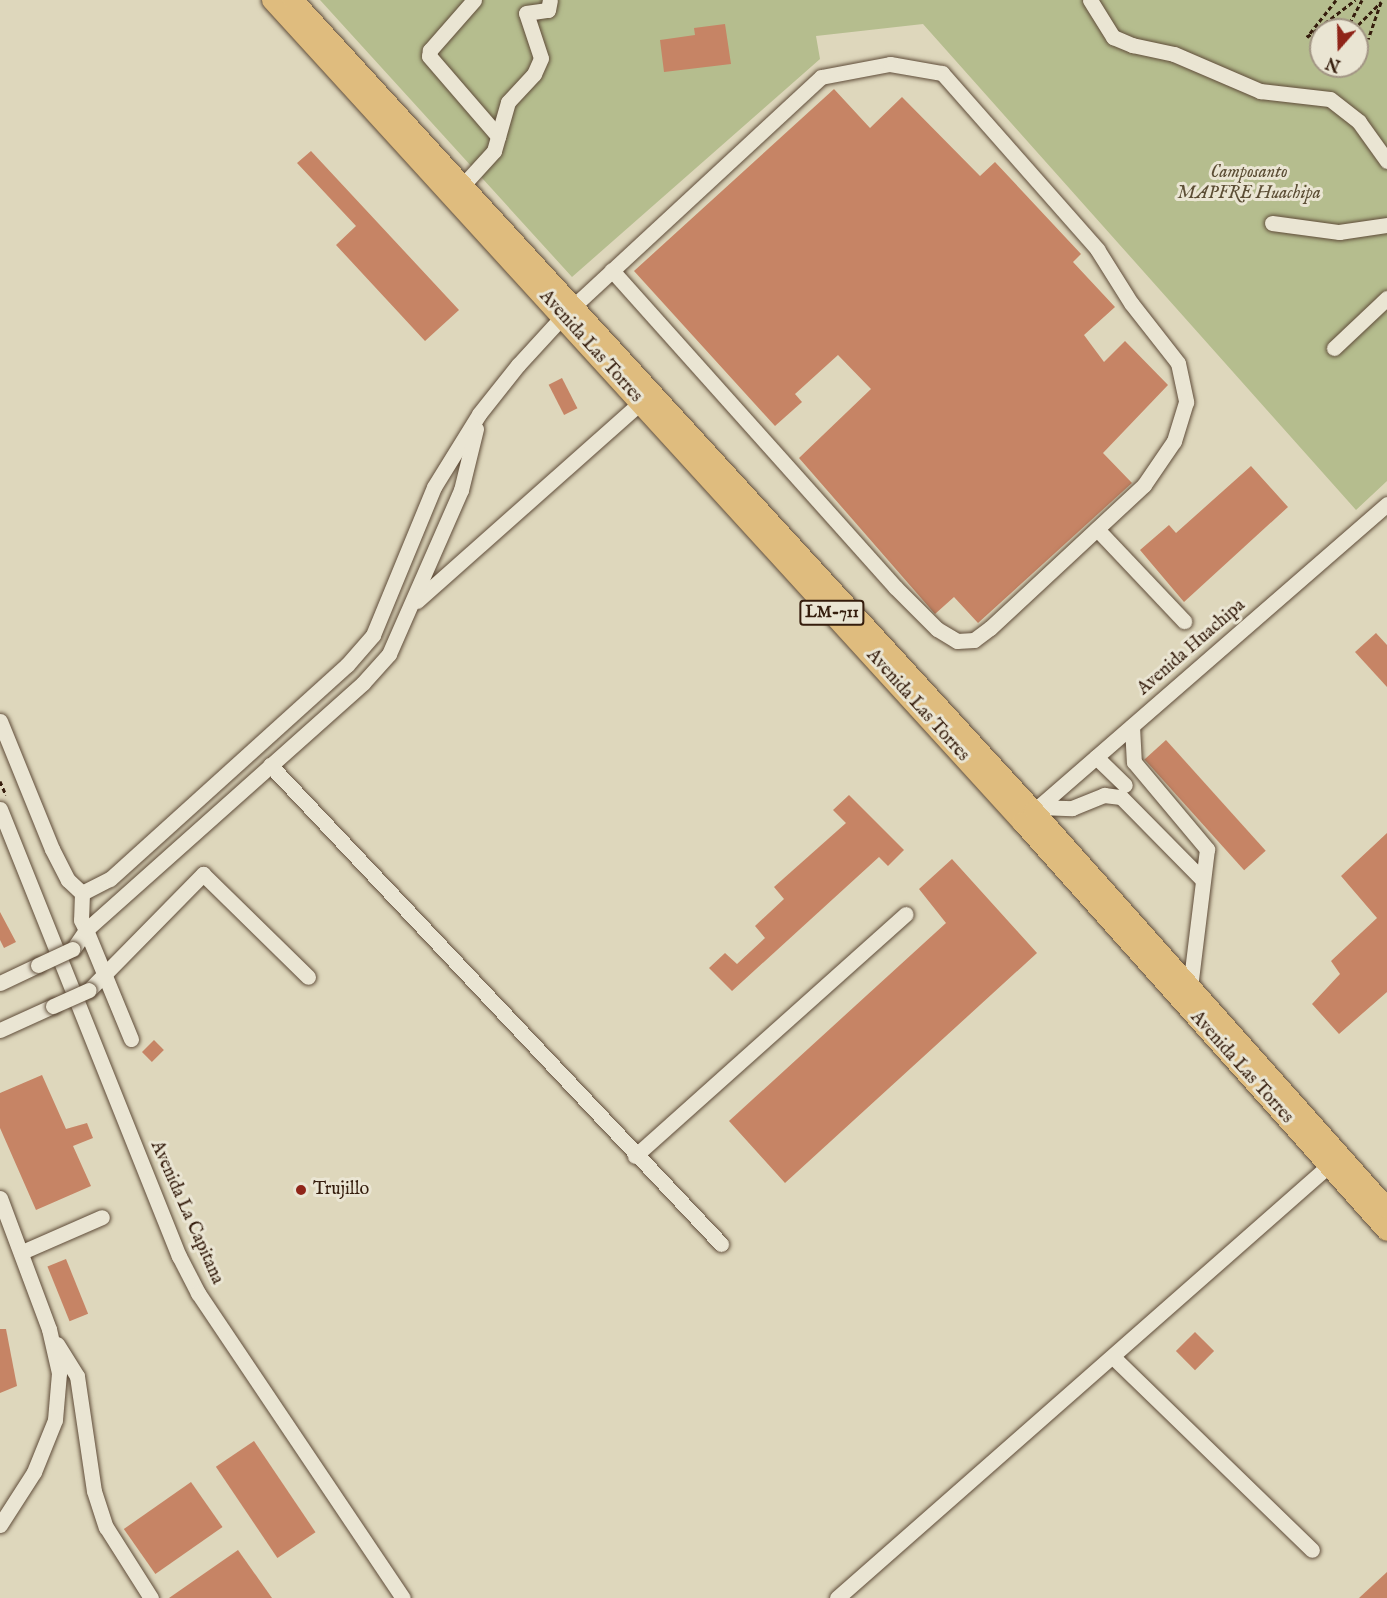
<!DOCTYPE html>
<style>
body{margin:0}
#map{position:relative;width:1387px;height:1598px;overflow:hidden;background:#ded7bc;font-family:"IM FELL English",serif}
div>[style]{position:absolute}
.green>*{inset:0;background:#b5bd8e}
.building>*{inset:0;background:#c68465;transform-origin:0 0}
.path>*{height:3px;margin-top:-1.5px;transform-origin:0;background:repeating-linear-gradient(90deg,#351d0d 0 4.5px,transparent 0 7.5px)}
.roads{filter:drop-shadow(0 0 2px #5f4c39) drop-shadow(0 0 2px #5f4c39)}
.minor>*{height:15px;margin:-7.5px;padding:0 7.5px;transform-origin:7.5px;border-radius:7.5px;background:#eae5d3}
.major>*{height:20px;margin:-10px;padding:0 10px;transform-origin:10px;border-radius:10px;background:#dfbc7e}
.bridges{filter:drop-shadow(0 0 2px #5f4c39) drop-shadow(0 0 2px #5f4c39)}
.minor-bridge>*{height:15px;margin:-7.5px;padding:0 7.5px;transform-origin:7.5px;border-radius:7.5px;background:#eae5d3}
.dots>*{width:16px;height:16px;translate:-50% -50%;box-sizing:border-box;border:3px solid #eae5d3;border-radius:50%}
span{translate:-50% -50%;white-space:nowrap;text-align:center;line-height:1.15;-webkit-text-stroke:6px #eae5d3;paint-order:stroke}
.shield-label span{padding:2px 4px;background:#eae5d3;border:2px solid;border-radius:4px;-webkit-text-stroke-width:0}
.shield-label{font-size:16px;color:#351d0d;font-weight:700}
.park-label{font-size:18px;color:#5b4d34;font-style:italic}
.street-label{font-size:18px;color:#351d0d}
.poi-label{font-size:18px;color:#351d0d}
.left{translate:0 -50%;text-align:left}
.north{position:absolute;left:1309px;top:18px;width:60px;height:60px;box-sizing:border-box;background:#eae5d3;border:2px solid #a29584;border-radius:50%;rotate:200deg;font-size:16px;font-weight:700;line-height:24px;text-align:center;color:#351d0d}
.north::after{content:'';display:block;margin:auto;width:21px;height:27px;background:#8f2418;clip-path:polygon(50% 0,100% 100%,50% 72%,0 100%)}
</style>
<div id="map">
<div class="green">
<i style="clip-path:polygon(evenodd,320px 0,1387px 0,1387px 481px,1356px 510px,923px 24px,816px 36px,820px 59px,572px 277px,320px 0,1321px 30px,1357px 30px,1357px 66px,1321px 66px,1321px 30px)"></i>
</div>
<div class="building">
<i style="clip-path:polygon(725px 24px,731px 64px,664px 72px,660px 40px,695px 35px,694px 28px)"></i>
<i style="clip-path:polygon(834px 89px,870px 128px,902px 97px,980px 176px,995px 162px,1081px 254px,1073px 262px,1115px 307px,1084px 335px,1104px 362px,1125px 341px,1168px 385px,1103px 453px,1132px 483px,978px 623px,954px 597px,935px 614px,799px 458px,871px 389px,838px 355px,795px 394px,802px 402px,775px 426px,634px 271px)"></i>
<i style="clip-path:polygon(311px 151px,459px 310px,425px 341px,336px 245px,356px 226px,297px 163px)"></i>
<i style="left:562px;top:378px;width:34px;height:15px;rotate:63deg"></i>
<i style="clip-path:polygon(1251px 466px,1288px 507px,1184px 602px,1140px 550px,1169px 525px,1176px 533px)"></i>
<i style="clip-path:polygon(1376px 633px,1387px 645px,1387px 687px,1355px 652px)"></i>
<i style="left:1166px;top:740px;width:149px;height:29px;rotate:48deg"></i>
<i style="clip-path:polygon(849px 795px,904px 850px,888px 866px,879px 857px,732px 991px,709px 968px,725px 953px,737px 964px,765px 938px,755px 926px,784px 899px,774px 887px,846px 823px,833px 810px)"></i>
<i style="clip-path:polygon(1387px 833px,1387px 992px,1339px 1034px,1312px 1004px,1340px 974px,1331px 961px,1377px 918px,1341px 876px)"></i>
<i style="clip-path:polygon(952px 859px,1037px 953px,785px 1183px,729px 1121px,946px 923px,919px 889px)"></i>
<i style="clip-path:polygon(0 912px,16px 942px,4px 948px,0 940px)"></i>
<i style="left:154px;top:1040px;width:14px;height:17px;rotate:45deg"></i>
<i style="clip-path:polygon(42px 1075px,66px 1129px,87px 1123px,93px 1138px,73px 1146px,91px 1186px,36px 1210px,0 1128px,0 1093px)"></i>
<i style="left:66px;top:1259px;width:59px;height:20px;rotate:68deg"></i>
<i style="clip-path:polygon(0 1329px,6px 1329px,17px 1386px,0 1393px)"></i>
<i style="left:1195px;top:1332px;width:27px;height:27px;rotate:45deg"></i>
<i style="left:254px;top:1441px;width:110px;height:46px;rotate:56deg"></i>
<i style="left:191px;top:1482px;width:55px;height:82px;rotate:55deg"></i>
<i style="clip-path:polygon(238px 1550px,272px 1598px,169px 1598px)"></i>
<i style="clip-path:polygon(1387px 1572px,1387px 1598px,1359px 1598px)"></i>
</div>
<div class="path">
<i style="left:1336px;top:0;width:47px;rotate:128.1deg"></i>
<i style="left:1307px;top:37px;width:61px;rotate:-37.6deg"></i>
<i style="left:1346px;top:30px;width:34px;rotate:-62deg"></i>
<i style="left:1353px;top:30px;width:40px;rotate:-45deg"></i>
<i style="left:1381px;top:2px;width:39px;rotate:109deg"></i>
<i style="left:0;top:781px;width:15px;rotate:67deg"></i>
</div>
<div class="roads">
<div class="minor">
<i style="left:474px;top:0;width:67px;rotate:131.3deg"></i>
<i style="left:430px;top:50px;width:6px;rotate:99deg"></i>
<i style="left:429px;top:56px;width:106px;rotate:49.2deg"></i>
<i style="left:1090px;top:0;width:44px;rotate:58.1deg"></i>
<i style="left:1113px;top:37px;width:21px;rotate:23deg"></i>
<i style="left:1132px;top:45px;width:43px;rotate:12.1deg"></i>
<i style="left:1174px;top:54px;width:94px;rotate:23.3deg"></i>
<i style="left:1260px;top:91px;width:70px;rotate:6.5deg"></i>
<i style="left:1330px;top:99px;width:37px;rotate:38deg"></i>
<i style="left:1359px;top:122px;width:48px;rotate:54.3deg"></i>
<i style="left:463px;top:185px;width:46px;rotate:-47.6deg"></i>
<i style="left:494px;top:151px;width:51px;rotate:-74.1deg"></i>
<i style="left:508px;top:102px;width:38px;rotate:-47deg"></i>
<i style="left:534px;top:74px;width:17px;rotate:-66deg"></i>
<i style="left:541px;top:58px;width:47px;rotate:-108.4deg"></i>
<i style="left:526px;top:13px;width:22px;rotate:-8deg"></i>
<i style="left:548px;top:10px;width:10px;rotate:-79deg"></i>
<i style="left:1272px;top:223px;width:68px;rotate:7.7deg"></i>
<i style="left:1339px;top:232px;width:49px;rotate:-8.3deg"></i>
<i style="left:1334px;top:348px;width:73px;rotate:-43.3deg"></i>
<i style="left:1097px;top:529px;width:127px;rotate:46.6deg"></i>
<i style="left:417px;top:601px;width:298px;rotate:-41.6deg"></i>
<i style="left:0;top:721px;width:138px;rotate:67.9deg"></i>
<i style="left:52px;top:849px;width:35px;rotate:63deg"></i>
<i style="left:68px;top:880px;width:19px;rotate:43deg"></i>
<i style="left:82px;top:893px;width:27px;rotate:92deg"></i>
<i style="left:81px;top:920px;width:11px;rotate:63deg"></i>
<i style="left:86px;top:930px;width:23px;rotate:124deg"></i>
<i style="left:1132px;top:726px;width:36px;rotate:87deg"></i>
<i style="left:1134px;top:762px;width:114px;rotate:50deg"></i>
<i style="left:1207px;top:849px;width:139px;rotate:97deg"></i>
<i style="left:1096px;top:757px;width:40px;rotate:44deg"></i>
<i style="left:270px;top:765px;width:658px;rotate:46.72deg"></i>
<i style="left:1039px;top:807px;width:33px;rotate:2deg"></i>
<i style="left:1072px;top:808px;width:35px;rotate:-22deg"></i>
<i style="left:1104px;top:795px;width:17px;rotate:7deg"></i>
<i style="left:1121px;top:797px;width:115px;rotate:45.4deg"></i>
<i style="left:0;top:809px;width:482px;rotate:68.2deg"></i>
<i style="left:179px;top:1256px;width:42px;rotate:62.8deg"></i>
<i style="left:198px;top:1293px;width:367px;rotate:56.1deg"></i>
<i style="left:1027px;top:817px;width:477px;rotate:-41deg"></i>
<i style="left:82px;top:893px;width:31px;rotate:-27deg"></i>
<i style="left:110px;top:879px;width:319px;rotate:-42.1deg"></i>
<i style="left:347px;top:665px;width:40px;rotate:-49deg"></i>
<i style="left:373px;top:635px;width:160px;rotate:-67.6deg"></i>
<i style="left:434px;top:487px;width:86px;rotate:-58.3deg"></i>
<i style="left:479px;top:414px;width:63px;rotate:-51.5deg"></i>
<i style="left:518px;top:365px;width:65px;rotate:-47.5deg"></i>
<i style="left:562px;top:317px;width:353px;rotate:-42.8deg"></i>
<i style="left:821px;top:77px;width:70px;rotate:-10.7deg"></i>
<i style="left:890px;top:64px;width:53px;rotate:9.8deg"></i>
<i style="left:942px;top:73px;width:235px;rotate:48.6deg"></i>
<i style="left:1097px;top:249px;width:64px;rotate:57.8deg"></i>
<i style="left:1131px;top:303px;width:76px;rotate:51.9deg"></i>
<i style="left:1178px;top:363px;width:40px;rotate:78deg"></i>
<i style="left:1186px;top:402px;width:41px;rotate:107.1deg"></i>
<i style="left:1174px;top:441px;width:53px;rotate:124.3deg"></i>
<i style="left:1144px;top:485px;width:210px;rotate:137.1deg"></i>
<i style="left:990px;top:628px;width:20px;rotate:143deg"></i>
<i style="left:974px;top:640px;width:17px;rotate:177deg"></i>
<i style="left:957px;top:641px;width:23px;rotate:-149deg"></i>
<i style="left:937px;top:629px;width:59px;rotate:-135deg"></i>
<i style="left:895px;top:587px;width:425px;rotate:-131.8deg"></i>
<i style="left:0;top:983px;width:42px;rotate:-25.3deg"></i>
<i style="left:89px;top:990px;width:163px;rotate:-45.5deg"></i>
<i style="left:203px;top:874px;width:147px;rotate:44.4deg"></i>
<i style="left:0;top:1030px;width:58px;rotate:-24.4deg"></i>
<i style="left:131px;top:1039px;width:118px;rotate:-112.4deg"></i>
<i style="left:86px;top:930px;width:371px;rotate:-41.7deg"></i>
<i style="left:363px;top:683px;width:39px;rotate:-48deg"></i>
<i style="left:389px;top:654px;width:179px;rotate:-66.3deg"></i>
<i style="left:461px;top:490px;width:63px;rotate:-76.2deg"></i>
<i style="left:635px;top:1156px;width:363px;rotate:-41.8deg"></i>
<i style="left:0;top:1198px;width:140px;rotate:69.5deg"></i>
<i style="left:49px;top:1329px;width:45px;rotate:77.2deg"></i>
<i style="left:59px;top:1373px;width:47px;rotate:94.9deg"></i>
<i style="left:55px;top:1420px;width:56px;rotate:112deg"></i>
<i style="left:34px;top:1472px;width:63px;rotate:122.7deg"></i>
<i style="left:22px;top:1252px;width:87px;rotate:-23.6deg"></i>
<i style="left:57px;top:1344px;width:38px;rotate:58deg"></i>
<i style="left:77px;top:1376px;width:116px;rotate:81.6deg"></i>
<i style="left:94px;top:1491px;width:38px;rotate:72deg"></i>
<i style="left:106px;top:1527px;width:84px;rotate:57.6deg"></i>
<i style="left:1113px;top:1357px;width:277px;rotate:44.1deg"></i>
<i style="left:837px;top:1598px;width:663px;rotate:-41.33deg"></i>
</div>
<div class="major">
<i style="left:272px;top:0;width:1113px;rotate:47.62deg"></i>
<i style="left:1022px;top:822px;width:548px;rotate:48.25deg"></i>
<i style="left:293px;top:0;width:1099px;rotate:47.58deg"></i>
<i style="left:1034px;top:811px;width:531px;rotate:48.36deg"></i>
</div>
</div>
<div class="bridges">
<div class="minor-bridge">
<i style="left:38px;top:965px;width:38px;rotate:-25deg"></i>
<i style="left:53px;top:1006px;width:39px;rotate:-24deg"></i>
</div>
</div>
<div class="dots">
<i style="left:301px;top:1190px;background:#8f2418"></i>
</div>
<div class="shield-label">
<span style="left:832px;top:613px">LM-711</span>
</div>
<div class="park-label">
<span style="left:1249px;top:184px">Camposanto<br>MAPFRE Huachipa</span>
</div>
<div class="street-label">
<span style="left:590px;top:347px;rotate:48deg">Avenida Las Torres</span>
<span style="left:1192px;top:648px;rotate:-41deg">Avenida Huachipa</span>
<span style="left:917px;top:706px;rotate:48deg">Avenida Las Torres</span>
<span style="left:1241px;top:1068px;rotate:48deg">Avenida Las Torres</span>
<span style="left:186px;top:1213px;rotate:66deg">Avenida La Capitana</span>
</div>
<div class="poi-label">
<span class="left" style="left:313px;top:1190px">Trujillo</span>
</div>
<div class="north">N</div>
</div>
